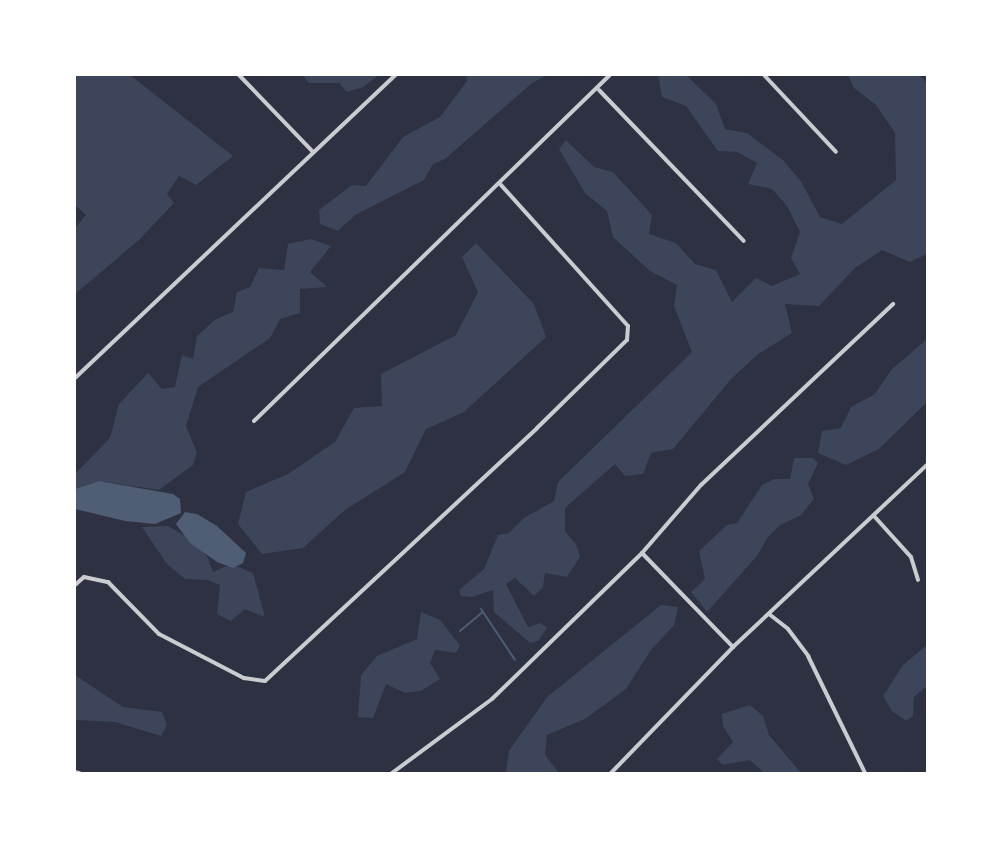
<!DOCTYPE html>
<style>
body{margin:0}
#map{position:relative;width:1002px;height:848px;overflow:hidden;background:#2d3142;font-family:"PT Sans Narrow",sans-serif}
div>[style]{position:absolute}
.green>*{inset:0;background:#3c4559}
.water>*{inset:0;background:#4f5d75}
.stream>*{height:2px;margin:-1px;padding:0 1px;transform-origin:1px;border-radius:1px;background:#4f5d75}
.minor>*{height:4px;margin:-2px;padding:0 2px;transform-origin:2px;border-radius:2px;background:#caccd0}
.tertiary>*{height:4.5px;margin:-2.25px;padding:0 2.25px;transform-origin:2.25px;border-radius:2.25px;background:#caccd0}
span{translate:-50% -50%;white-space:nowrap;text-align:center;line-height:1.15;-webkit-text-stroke:4.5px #fff;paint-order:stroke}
.frame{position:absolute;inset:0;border:76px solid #fff;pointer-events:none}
</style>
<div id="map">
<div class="green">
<i style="clip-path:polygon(75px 75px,130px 75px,233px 156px,196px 185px,179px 176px,167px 194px,174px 203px,139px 240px,75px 294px,75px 228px,86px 215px,75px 205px)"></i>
<i style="clip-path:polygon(302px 75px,379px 75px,363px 87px,347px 92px,339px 83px,309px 83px)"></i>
<i style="clip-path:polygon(466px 75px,547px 75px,532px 83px,445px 159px,433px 164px,424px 180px,355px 215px,338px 231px,320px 224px,319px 210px,352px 185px,366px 186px,403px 137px,440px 117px,467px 81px)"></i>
<i style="clip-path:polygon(658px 75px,686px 75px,716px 104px,725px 129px,747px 133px,784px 161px,802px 183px,820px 217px,842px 224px,896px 180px,895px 133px,876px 105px,854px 88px,848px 75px,919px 75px,927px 83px,927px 254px,910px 262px,882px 250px,855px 268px,819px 306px,785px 304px,792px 333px,757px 355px,731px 379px,673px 449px,651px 453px,643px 474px,625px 476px,615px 464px,565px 508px,565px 531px,576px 544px,580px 557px,567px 577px,545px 573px,543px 587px,534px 596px,515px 578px,506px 584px,528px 627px,540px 623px,547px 628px,538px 641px,530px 643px,494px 612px,493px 590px,472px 597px,461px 596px,459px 590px,484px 569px,498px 535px,509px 533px,524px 518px,554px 501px,558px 482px,692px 352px,674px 306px,677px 285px,650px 271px,613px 237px,607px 211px,585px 193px,559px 149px,566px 140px,594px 167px,613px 172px,652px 215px,649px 234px,676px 243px,695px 264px,716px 270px,732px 302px,756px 278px,772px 286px,800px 274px,791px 258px,800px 232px,787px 206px,772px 189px,748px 184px,757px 163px,737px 152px,718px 151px,686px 106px,662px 97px)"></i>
<i style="clip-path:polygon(311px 239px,331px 246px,310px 272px,327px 287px,300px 289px,300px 313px,280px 319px,270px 338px,198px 387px,186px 426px,197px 453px,193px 465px,159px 490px,99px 481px,75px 489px,75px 474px,110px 438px,119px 404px,148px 373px,162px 389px,175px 387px,182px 355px,193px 359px,197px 336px,216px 319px,233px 312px,237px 292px,250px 287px,259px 268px,284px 270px,288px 244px)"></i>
<i style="clip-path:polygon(476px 243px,534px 304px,546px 337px,464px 412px,426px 429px,405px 472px,345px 510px,303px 548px,262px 554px,238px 524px,246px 492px,288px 474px,335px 442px,354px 408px,382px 406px,381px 374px,456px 335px,478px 292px,462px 257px)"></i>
<i style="clip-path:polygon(927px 339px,927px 402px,879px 449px,846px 465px,818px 453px,822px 431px,841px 428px,851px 407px,875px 394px,892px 369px)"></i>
<i style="clip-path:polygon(794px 458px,813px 458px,818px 463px,808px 484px,814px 499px,801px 515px,780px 525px,768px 537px,757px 556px,707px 612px,691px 592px,705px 579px,699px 551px,727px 525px,737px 523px,762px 485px,774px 479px,790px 479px)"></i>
<i style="clip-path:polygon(168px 526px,192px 540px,207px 556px,213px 572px,231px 564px,253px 573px,265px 617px,245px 609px,231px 621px,217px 614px,220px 585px,208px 580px,185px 579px,167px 564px,142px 527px)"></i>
<i style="clip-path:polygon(661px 605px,678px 607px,674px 625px,651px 650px,626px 689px,585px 719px,547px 735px,545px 755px,559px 773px,506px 773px,509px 751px,547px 697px)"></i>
<i style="clip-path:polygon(421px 612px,440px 620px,460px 645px,456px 653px,435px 650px,430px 663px,440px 679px,421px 691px,405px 693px,386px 684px,373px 718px,358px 717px,361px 675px,377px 656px,417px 639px)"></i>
<i style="clip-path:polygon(927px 645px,927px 686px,914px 697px,913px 716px,906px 721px,892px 711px,883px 696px,903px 665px)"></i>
<i style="clip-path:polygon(75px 675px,123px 707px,162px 712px,167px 725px,161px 736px,115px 722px,75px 720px)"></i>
<i style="clip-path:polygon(750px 705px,763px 716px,769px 735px,801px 773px,764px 773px,750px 760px,723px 765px,717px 759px,733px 742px,723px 726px,722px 714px)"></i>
</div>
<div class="water">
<i style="clip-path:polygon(99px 481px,173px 494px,180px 499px,181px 513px,155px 524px,125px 521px,75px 509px,75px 489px)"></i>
<i style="clip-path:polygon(185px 512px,197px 514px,217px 526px,246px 553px,243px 563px,233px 568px,217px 562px,190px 543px,176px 524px)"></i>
</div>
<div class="stream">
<i style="left:481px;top:609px;width:61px;rotate:56.3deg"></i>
<i style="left:460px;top:631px;width:30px;rotate:-40deg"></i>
</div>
<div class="minor">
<i style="left:239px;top:75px;width:107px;rotate:46.1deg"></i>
<i style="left:764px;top:75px;width:105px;rotate:46.9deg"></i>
<i style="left:599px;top:90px;width:209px;rotate:46.2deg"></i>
<i style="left:75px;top:378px;width:441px;rotate:-43.4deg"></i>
<i style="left:254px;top:421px;width:496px;rotate:-44.2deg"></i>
<i style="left:874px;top:516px;width:55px;rotate:47.9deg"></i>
<i style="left:911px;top:557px;width:24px;rotate:73deg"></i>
<i style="left:642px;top:553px;width:131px;rotate:45.9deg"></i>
<i style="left:75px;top:585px;width:12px;rotate:-42deg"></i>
<i style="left:84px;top:577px;width:25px;rotate:12deg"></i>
<i style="left:108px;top:582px;width:73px;rotate:45.6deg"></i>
<i style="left:159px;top:634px;width:96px;rotate:27.4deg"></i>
<i style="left:244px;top:678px;width:21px;rotate:8deg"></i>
<i style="left:265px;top:681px;width:371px;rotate:-42.9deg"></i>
<i style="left:537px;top:428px;width:126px;rotate:-44.4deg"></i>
<i style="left:627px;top:340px;width:14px;rotate:-86deg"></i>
<i style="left:628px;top:326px;width:190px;rotate:-132deg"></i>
<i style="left:769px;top:614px;width:24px;rotate:38deg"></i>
<i style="left:788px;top:629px;width:34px;rotate:53deg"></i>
<i style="left:808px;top:656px;width:130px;rotate:64deg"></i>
<i style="left:392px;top:773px;width:124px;rotate:-36.5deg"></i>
<i style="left:492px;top:699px;width:209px;rotate:-44.2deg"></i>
<i style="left:642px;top:553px;width:90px;rotate:-49.1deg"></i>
<i style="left:701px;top:485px;width:264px;rotate:-43.3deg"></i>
<i style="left:611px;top:773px;width:175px;rotate:-45.9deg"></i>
<i style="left:733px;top:647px;width:266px;rotate:-43.2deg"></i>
</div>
<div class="tertiary">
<i style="left:75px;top:772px;width:4px;rotate:14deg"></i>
</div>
<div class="frame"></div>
</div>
